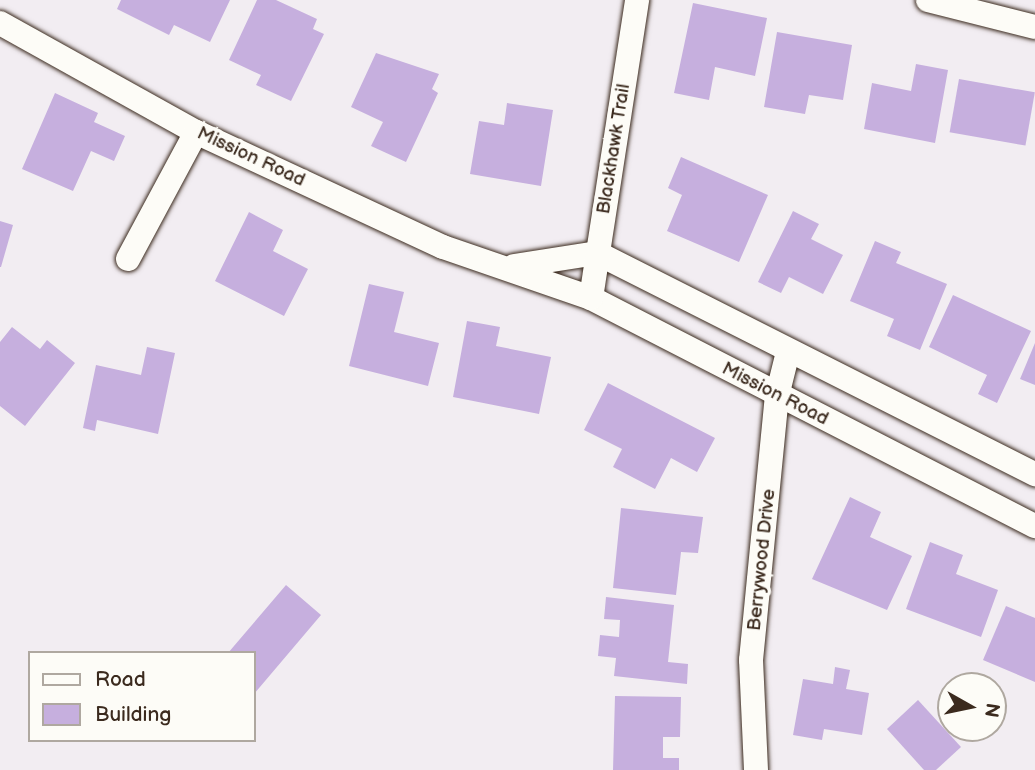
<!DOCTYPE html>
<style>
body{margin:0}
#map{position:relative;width:1035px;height:770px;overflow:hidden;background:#f2edf2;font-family:"Balsamiq Sans",sans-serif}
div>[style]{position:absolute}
.building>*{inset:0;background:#c6afde;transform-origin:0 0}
.roads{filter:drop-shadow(0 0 2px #3b2a1e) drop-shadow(0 0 2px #3b2a1e)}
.minor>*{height:24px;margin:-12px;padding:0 12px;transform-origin:12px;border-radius:12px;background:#fdfcf7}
span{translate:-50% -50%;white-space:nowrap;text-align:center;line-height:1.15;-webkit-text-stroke:7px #fdfcf7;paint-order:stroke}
.street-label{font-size:19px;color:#3b2a1e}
.legend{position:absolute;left:28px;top:651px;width:228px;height:91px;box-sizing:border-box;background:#fdfcf7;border:2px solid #afa8a0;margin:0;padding:9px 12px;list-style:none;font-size:21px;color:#3b2a1e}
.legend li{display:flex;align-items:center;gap:14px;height:35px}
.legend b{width:35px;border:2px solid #afa8a0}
.north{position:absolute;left:937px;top:672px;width:70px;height:70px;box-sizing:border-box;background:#fdfcf7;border:2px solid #afa8a0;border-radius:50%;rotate:99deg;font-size:19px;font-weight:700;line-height:28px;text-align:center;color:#3b2a1e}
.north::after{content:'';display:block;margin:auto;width:24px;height:32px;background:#3b2a1e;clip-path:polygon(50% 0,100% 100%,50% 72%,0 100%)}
</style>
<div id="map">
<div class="building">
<i style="clip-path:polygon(121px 0,230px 0,210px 42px,174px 25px,169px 35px,117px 9px)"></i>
<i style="clip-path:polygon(257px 0,276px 0,317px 19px,313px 29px,324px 34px,291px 101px,256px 85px,261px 75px,229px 60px)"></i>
<i style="clip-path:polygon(693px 3px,767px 18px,755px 76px,715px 67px,709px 100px,674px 93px)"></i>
<i style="clip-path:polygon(777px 32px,852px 45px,843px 100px,809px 95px,805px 114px,764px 107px)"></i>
<i style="clip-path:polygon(376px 53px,439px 74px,432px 89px,438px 93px,406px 162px,371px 146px,383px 122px,351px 107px)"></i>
<i style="clip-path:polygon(916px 64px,948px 70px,935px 143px,864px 129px,872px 83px,911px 91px)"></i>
<i style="left:959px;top:79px;width:77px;height:54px;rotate:10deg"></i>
<i style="clip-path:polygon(55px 93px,98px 113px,94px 122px,125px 136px,114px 161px,91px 151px,73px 191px,22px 169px)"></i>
<i style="clip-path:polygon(507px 103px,553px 110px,541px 186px,470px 174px,479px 121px,504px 125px)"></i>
<i style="clip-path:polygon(681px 157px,768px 195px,739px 262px,667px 231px,682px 195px,668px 188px)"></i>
<i style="clip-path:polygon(793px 211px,819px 224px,811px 239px,843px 255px,823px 294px,789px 277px,781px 293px,758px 282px)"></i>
<i style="clip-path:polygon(249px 212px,283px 230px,273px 251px,308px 269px,284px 316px,215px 281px)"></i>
<i style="clip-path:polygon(0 221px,13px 225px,1px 267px,0 267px)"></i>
<i style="clip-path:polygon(875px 241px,901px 252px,896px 263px,947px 284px,920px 350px,887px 336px,894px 319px,850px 301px)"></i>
<i style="clip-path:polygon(369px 284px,404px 292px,394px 332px,439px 343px,428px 386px,349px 366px)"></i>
<i style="clip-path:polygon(953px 295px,1031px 331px,997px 403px,978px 394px,987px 375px,929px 347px)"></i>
<i style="clip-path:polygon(467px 321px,500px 327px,496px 346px,551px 357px,539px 414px,453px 397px)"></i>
<i style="clip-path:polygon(12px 327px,40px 349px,47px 340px,75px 363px,25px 426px,0 406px,0 342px)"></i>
<i style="clip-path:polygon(1035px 343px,1035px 385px,1020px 379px)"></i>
<i style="clip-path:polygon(147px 347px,175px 353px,158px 434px,97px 420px,95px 431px,83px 428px,96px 365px,141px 375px)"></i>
<i style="clip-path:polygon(608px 383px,715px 438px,697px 472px,671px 458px,655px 489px,613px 467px,622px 449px,584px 430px)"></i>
<i style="clip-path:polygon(850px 497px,881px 512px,870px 537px,912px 556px,887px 610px,812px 579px)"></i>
<i style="clip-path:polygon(621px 508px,703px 517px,698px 553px,681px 552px,676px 595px,613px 588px)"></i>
<i style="clip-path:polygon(930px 542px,963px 555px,956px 574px,998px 590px,981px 637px,906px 609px)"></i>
<i style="clip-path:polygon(286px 585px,321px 615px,254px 694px,254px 653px,228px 653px)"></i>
<i style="clip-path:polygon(606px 597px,674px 605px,668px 662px,688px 664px,687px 684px,614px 676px,616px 658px,598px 656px,600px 635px,619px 637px,620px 620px,604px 619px)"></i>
<i style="clip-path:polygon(1006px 606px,1035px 618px,1035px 682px,983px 660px)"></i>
<i style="clip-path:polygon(835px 667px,850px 670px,846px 689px,869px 693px,862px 735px,824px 729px,822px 740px,793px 735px,803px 679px,833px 684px)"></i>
<i style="clip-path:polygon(615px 696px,681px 697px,680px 737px,663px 737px,663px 758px,679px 758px,679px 770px,613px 770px)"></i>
<i style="clip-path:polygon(918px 700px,961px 747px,936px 770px,924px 770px,887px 729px)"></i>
</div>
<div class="roads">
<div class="minor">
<i style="left:928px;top:0;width:110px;rotate:14.2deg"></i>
<i style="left:0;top:23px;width:224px;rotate:29.1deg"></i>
<i style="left:196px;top:132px;width:272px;rotate:25deg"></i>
<i style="left:443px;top:247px;width:157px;rotate:19deg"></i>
<i style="left:591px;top:298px;width:499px;rotate:27.2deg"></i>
<i style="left:128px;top:259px;width:144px;rotate:-61.8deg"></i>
<i style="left:514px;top:266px;width:84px;rotate:-8.9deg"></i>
<i style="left:597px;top:253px;width:491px;rotate:26.8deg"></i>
<i style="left:591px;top:298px;width:302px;rotate:-81.2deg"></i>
<i style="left:756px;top:770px;width:110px;rotate:-92.6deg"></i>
<i style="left:751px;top:660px;width:265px;rotate:-84.4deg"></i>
<i style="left:777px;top:396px;width:45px;rotate:-76deg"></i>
</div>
</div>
<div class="street-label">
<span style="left:614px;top:149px;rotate:-81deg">Blackhawk Trail</span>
<span style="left:251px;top:157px;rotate:25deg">Mission Road</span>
<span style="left:775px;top:394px;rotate:27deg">Mission Road</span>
<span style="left:762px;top:560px;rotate:-84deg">Berrywood Drive</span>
</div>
<ul class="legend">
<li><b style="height:9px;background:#fdfcf7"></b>Road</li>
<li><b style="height:19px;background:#c6afde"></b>Building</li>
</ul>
<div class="north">N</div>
</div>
